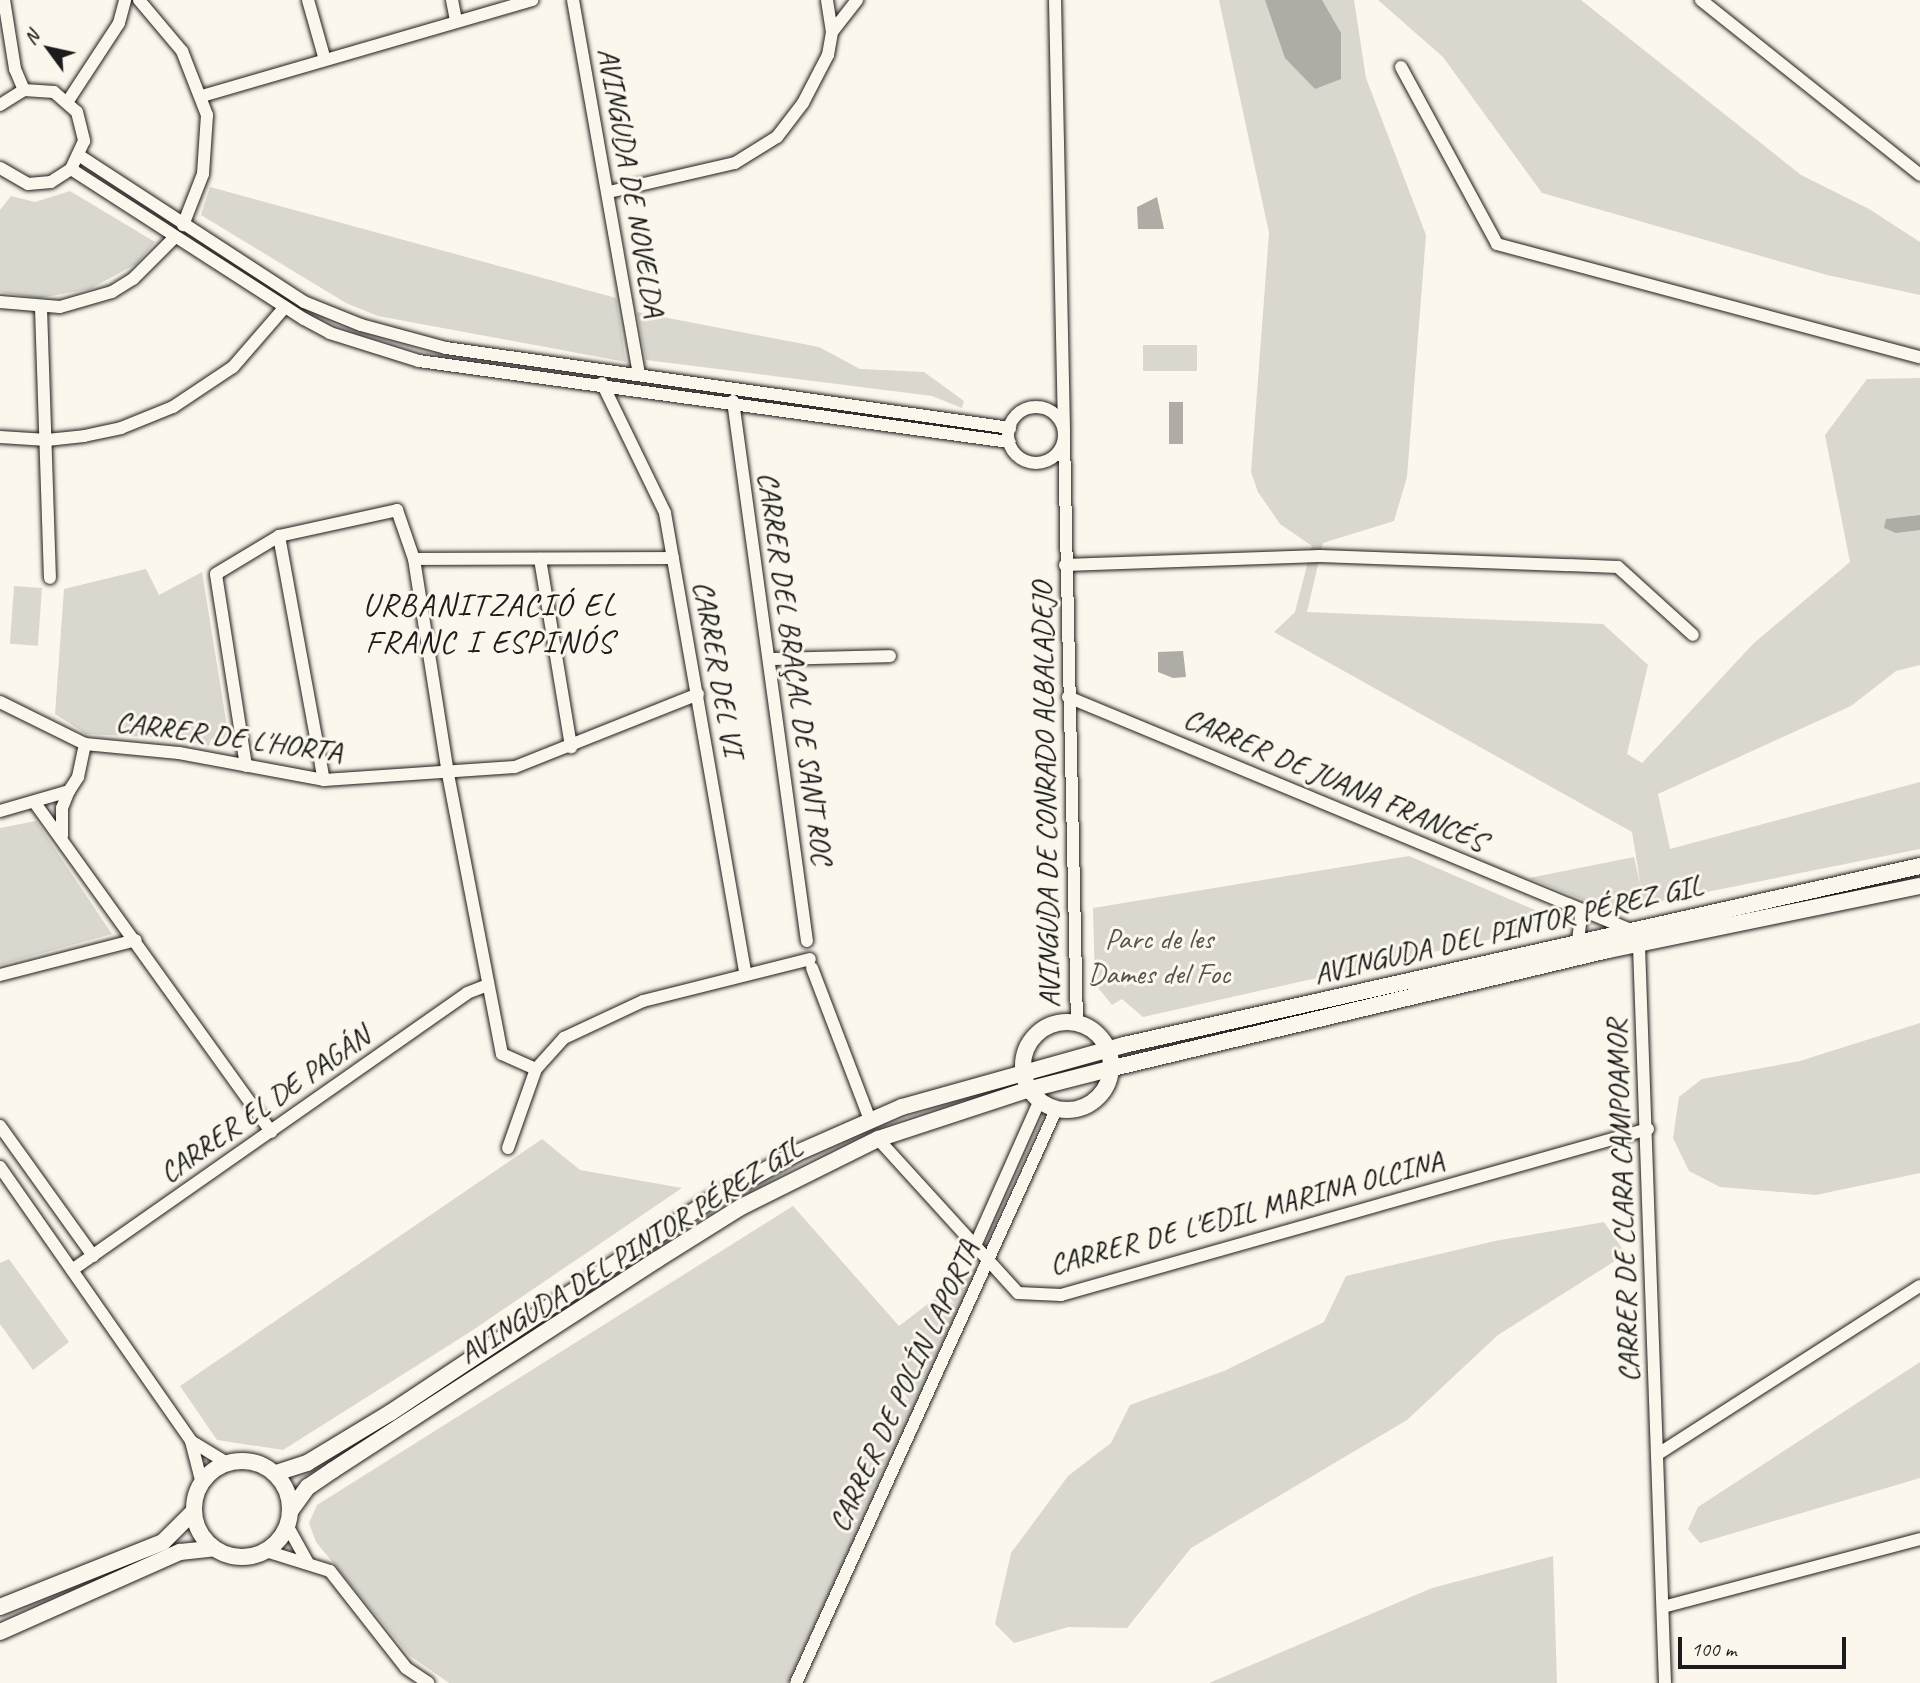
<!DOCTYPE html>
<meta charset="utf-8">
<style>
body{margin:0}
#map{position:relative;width:1920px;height:1683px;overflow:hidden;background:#fbf7ec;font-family:Caveat,sans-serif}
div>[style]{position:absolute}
.green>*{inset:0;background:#dad7ce;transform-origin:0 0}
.water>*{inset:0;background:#afaca5;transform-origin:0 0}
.roads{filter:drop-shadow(0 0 2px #1c1c1c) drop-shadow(0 0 2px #1c1c1c)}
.street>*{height:12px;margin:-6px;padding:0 6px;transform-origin:6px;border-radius:6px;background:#fbf7ec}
.street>.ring{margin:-6px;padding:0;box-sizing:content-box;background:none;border:12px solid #fbf7ec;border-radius:50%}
.secondary>*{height:16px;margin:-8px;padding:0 8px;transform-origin:8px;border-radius:8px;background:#fbf7ec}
.secondary>.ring{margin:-8px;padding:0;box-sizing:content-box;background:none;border:16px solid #fbf7ec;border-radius:50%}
span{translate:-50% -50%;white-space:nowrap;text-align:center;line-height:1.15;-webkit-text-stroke:6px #fbf7ec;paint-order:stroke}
.street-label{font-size:30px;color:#1c1c1c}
.park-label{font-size:30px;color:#555451}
.neighbourhood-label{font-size:32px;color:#1c1c1c;letter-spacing:2px}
.north{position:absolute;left:14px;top:14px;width:70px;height:70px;-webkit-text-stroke:5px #fbf7ec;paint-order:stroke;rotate:303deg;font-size:19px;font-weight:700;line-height:28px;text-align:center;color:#1c1c1c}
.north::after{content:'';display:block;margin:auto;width:24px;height:32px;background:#1c1c1c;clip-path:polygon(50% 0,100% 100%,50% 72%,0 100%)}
.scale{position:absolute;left:1678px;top:1637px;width:168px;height:32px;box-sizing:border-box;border:4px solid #1c1c1c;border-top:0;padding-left:9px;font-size:21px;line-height:24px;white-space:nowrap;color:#1c1c1c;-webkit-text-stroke:5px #fbf7ec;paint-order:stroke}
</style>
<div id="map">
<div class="green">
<i style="clip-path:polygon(1219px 0,1354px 0,1366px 78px,1426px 235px,1407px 477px,1394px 521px,1323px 543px,1307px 612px,1603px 624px,1648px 665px,1627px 754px,1642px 763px,1754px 643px,1850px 562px,1825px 435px,1867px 379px,1920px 378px,1920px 665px,1896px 671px,1851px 706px,1658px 794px,1670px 849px,1920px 782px,1920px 849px,1612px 911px,1529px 878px,1634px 857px,1641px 887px,1632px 832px,1274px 632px,1295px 612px,1312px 546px,1280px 524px,1258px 492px,1251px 472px,1269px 233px)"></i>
<i style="clip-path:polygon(1378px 0,1581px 0,1801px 175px,1869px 209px,1920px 242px,1920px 295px,1827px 275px,1542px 193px,1443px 57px)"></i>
<i style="clip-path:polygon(210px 187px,616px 298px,626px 362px,378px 316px,346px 303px,201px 215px)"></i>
<i style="clip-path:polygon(70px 191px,155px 242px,136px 264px,90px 289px,40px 298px,0 292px,0 210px,11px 196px,35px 202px)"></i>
<i style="clip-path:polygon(637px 312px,819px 347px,860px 369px,924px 372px,964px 401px,962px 408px,932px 396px,646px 360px)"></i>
<i style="left:1197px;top:345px;width:26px;height:54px;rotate:90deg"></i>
<i style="clip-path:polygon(146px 569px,159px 595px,202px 572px,229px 739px,211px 739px,209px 746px,175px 738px,86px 734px,55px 714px,64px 589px)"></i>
<i style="left:14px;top:586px;width:28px;height:58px;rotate:4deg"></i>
<i style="clip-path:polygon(36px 821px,112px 934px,0 965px,0 828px)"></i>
<i style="clip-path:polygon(1409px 856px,1542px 913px,1540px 928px,1143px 1017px,1122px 999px,1112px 1005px,1095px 984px,1093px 908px)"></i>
<i style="clip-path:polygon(1920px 1023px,1920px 1173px,1816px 1195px,1720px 1187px,1689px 1171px,1673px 1138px,1679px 1097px,1702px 1079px,1800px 1061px)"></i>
<i style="clip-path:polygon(542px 1139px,580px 1170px,682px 1188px,470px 1332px,283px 1450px,217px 1440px,180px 1386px)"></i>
<i style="clip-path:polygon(793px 1206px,899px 1326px,979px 1265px,788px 1683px,449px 1683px,409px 1655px,316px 1542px,309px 1523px,317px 1505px)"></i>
<i style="clip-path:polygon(1604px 1222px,1626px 1254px,1498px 1335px,1407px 1420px,1191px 1548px,1127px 1628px,1068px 1627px,1014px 1643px,995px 1624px,1011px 1553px,1068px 1476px,1111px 1443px,1130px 1405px,1224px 1371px,1324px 1322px,1346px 1276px,1495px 1241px)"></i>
<i style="clip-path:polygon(9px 1259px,69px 1342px,33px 1370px,0 1324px,0 1263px)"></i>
<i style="clip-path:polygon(1920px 1362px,1920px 1478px,1700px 1543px,1688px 1529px,1698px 1507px)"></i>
<i style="clip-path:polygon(1553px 1556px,1557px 1683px,1209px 1683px,1432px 1588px)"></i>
</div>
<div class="water">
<i style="clip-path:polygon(1265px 0,1322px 0,1341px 33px,1341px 79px,1315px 89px,1285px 58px)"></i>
<i style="clip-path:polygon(1157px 197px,1164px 229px,1138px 229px,1137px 207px)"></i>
<i style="left:1169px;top:402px;width:14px;height:42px"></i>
<i style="clip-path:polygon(1920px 515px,1920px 530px,1896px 533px,1884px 528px,1886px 519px)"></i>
<i style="clip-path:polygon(1183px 651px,1186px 677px,1173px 678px,1158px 672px,1158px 652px)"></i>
</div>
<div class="roads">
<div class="street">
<i style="left:4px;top:0;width:70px;rotate:80.9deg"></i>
<i style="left:15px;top:69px;width:23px;rotate:67deg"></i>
<i style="left:139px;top:0;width:67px;rotate:49.9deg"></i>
<i style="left:182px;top:51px;width:69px;rotate:68.7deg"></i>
<i style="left:207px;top:115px;width:59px;rotate:93.9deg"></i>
<i style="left:203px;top:174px;width:55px;rotate:111.4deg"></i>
<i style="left:308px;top:0;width:62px;rotate:74.2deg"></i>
<i style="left:452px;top:0;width:21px;rotate:79deg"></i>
<i style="left:573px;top:0;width:379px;rotate:80deg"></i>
<i style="left:1055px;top:0;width:433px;rotate:88.8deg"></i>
<i style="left:1701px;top:0;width:280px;rotate:38.6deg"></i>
<i style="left:832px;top:32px;width:41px;rotate:-52deg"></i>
<i style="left:1401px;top:67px;width:201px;rotate:61.5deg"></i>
<i style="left:1497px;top:244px;width:438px;rotate:15deg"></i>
<i style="left:202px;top:96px;width:344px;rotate:-16.2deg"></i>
<i style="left:68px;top:101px;width:93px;rotate:-56.8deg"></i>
<i style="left:119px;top:23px;width:24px;rotate:-75deg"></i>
<i style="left:0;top:105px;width:28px;rotate:-32deg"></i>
<i style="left:24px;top:90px;width:30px;rotate:4deg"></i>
<i style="left:54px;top:92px;width:30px;rotate:41deg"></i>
<i style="left:77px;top:112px;width:30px;rotate:76deg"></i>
<i style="left:84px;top:141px;width:31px;rotate:115deg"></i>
<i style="left:71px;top:169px;width:24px;rotate:147deg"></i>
<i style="left:51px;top:182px;width:23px;rotate:175deg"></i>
<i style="left:28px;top:184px;width:32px;rotate:-150deg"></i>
<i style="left:80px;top:156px;width:267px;rotate:33.1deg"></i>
<i style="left:304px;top:302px;width:61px;rotate:22deg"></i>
<i style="left:361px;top:325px;width:88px;rotate:15.1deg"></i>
<i style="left:446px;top:348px;width:570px;rotate:8.07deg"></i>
<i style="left:71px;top:169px;width:277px;rotate:32.8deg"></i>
<i style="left:304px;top:319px;width:30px;rotate:28deg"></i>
<i style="left:330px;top:333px;width:93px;rotate:17.5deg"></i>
<i style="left:419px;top:361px;width:596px;rotate:7.82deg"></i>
<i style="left:609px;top:192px;width:129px;rotate:-13deg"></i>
<i style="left:735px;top:163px;width:49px;rotate:-31.8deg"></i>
<i style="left:777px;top:137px;width:43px;rotate:-52.6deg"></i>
<i style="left:803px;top:103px;width:54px;rotate:-62.5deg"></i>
<i style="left:828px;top:55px;width:23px;rotate:-80deg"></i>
<i style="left:832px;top:32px;width:32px;rotate:-99deg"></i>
<i style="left:0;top:302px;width:60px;rotate:4.8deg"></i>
<i style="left:60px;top:307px;width:54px;rotate:-16.1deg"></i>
<i style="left:112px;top:292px;width:25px;rotate:-32deg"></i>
<i style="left:133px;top:279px;width:59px;rotate:-45deg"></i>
<i style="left:41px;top:308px;width:270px;rotate:88.1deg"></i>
<i style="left:602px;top:383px;width:144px;rotate:64.1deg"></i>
<i style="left:665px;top:513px;width:467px;rotate:80.1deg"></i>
<i style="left:733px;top:401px;width:545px;rotate:82.2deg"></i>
<i class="ring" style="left:1008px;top:407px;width:44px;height:44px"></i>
<i style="left:0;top:437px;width:47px;rotate:3.7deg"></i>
<i style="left:47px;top:440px;width:37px;rotate:-6deg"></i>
<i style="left:84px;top:436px;width:38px;rotate:-12deg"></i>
<i style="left:121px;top:428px;width:56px;rotate:-22deg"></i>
<i style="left:173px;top:407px;width:72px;rotate:-33.7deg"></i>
<i style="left:233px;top:367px;width:79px;rotate:-49.1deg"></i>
<i style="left:1064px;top:438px;width:585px;rotate:88.73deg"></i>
<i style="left:279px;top:536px;width:248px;rotate:79.6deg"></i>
<i style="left:414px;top:559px;width:259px;rotate:-0.2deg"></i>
<i style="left:540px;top:559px;width:191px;rotate:80.6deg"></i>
<i style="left:1065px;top:565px;width:255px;rotate:-2deg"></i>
<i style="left:1320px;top:556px;width:298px;rotate:2.1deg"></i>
<i style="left:1618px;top:567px;width:101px;rotate:42.2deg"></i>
<i style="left:769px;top:659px;width:121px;rotate:-1.4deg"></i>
<i style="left:1068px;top:697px;width:606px;rotate:22.5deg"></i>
<i style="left:1628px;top:929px;width:20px;rotate:57deg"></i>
<i style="left:1639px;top:946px;width:737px;rotate:87.98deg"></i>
<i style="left:0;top:702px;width:95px;rotate:26.3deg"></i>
<i style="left:85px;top:744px;width:94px;rotate:5.5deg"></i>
<i style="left:179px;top:753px;width:147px;rotate:10.5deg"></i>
<i style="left:324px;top:780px;width:191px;rotate:-3.9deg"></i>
<i style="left:515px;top:767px;width:197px;rotate:-21.7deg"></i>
<i style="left:246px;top:766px;width:194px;rotate:-98.9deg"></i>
<i style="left:216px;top:574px;width:74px;rotate:-31.1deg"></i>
<i style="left:279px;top:536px;width:121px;rotate:-12.4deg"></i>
<i style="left:397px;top:510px;width:52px;rotate:70.9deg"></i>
<i style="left:414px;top:559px;width:218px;rotate:81deg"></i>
<i style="left:448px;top:774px;width:285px;rotate:79.1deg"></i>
<i style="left:502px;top:1054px;width:37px;rotate:24deg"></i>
<i style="left:35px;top:803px;width:405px;rotate:54.3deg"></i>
<i style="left:0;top:811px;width:72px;rotate:-16.2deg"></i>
<i style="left:69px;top:791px;width:17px;rotate:-57deg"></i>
<i style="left:78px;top:777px;width:34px;rotate:-78deg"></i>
<i style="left:62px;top:836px;width:28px;rotate:-90deg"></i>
<i style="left:62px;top:808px;width:18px;rotate:-68deg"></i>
<i style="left:1578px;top:941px;width:31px;rotate:-83deg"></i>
<i style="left:812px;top:968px;width:163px;rotate:69.1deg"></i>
<i style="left:0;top:975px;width:140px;rotate:-14.4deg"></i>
<i style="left:0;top:1126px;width:160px;rotate:54.4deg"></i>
<i style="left:878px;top:1139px;width:208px;rotate:47.7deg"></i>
<i style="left:1018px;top:1293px;width:43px;rotate:2.7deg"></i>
<i style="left:1061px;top:1295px;width:610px;rotate:-15.79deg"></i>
<i style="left:508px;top:1148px;width:84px;rotate:-70.5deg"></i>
<i style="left:536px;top:1069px;width:42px;rotate:-47.9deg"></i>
<i style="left:564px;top:1038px;width:87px;rotate:-25.1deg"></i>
<i style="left:643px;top:1001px;width:172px;rotate:-14.1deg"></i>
<i style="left:0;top:1167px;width:334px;rotate:55.1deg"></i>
<i style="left:191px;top:1441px;width:42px;rotate:31.4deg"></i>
<i style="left:974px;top:1248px;width:160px;rotate:-66deg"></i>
<i style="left:72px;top:1270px;width:482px;rotate:-35deg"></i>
<i style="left:467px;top:993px;width:22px;rotate:-21deg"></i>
<i style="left:191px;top:1441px;width:40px;rotate:75.6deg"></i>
<i style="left:1658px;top:1454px;width:311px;rotate:-32.7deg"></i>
<i style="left:288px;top:1527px;width:41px;rotate:60.9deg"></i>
<i style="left:266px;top:1551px;width:67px;rotate:17.4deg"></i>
<i style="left:330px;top:1571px;width:123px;rotate:51.9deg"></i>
<i style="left:406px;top:1668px;width:27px;rotate:34deg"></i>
<i style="left:1663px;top:1607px;width:266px;rotate:-14.8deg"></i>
<i style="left:796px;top:1683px;width:629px;rotate:-65.59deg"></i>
</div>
<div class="secondary">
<i class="ring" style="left:1023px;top:1022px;width:72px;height:72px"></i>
<i class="ring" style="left:194px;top:1461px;width:80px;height:80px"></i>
<i style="left:276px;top:1473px;width:33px;rotate:-18deg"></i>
<i style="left:307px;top:1463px;width:97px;rotate:-31.1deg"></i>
<i style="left:390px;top:1413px;width:383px;rotate:-33.6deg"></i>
<i style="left:709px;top:1201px;width:100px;rotate:-28.6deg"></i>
<i style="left:797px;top:1153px;width:115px;rotate:-23.7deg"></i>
<i style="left:902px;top:1107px;width:230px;rotate:-15.6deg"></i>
<i style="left:1124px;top:1045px;width:816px;rotate:-12.67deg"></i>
<i style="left:291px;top:1510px;width:29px;rotate:-54deg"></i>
<i style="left:308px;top:1487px;width:30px;rotate:-34deg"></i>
<i style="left:333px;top:1470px;width:387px;rotate:-33deg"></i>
<i style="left:658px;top:1259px;width:98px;rotate:-32.1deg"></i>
<i style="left:741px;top:1207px;width:153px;rotate:-26.4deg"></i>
<i style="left:878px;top:1139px;width:157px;rotate:-18.2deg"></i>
<i style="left:1027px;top:1090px;width:89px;rotate:-14.3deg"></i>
<i style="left:1113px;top:1068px;width:509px;rotate:-13.41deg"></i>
<i style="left:1608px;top:950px;width:318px;rotate:-11.6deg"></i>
<i style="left:0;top:1607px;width:175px;rotate:-21.7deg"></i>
<i style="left:163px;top:1542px;width:42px;rotate:-45deg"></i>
<i style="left:0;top:1632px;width:197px;rotate:-24deg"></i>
<i style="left:180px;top:1552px;width:30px;rotate:-6deg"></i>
</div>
</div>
<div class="street-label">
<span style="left:632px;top:182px;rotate:80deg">AVINGUDA DE NOVELDA</span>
<span style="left:719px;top:668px;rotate:80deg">CARRER DEL VI</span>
<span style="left:796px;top:668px;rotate:82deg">CARRER DEL BRAÇAL DE SANT ROC</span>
<span style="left:229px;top:736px;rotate:8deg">CARRER DE L'HORTA</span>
<span style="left:1335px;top:779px;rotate:23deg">CARRER DE JUANA FRANCÉS</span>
<span style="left:1045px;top:795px;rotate:-91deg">AVINGUDA DE CONRADO ALBALADEJO</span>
<span style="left:1508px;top:929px;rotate:-13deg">AVINGUDA DEL PINTOR PÉREZ GIL</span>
<span style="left:264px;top:1104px;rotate:-35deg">CARRER EL DE PAGÁN</span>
<span style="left:1622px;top:1201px;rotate:-92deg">CARRER DE CLARA CAMPOAMOR</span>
<span style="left:1246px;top:1212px;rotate:-15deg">CARRER DE L'EDIL MARINA OLCINA</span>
<span style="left:630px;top:1250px;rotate:-32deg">AVINGUDA DEL PINTOR PÉREZ GIL</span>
<span style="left:903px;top:1386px;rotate:-65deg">CARRER DE POLÍN LAPORTA</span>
</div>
<div class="park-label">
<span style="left:1159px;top:955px">Parc de les<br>Dames del Foc</span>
</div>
<div class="neighbourhood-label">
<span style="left:490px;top:624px">URBANITZACIÓ EL<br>FRANC I ESPINÓS</span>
</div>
<div class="north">N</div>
<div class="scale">100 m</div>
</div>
